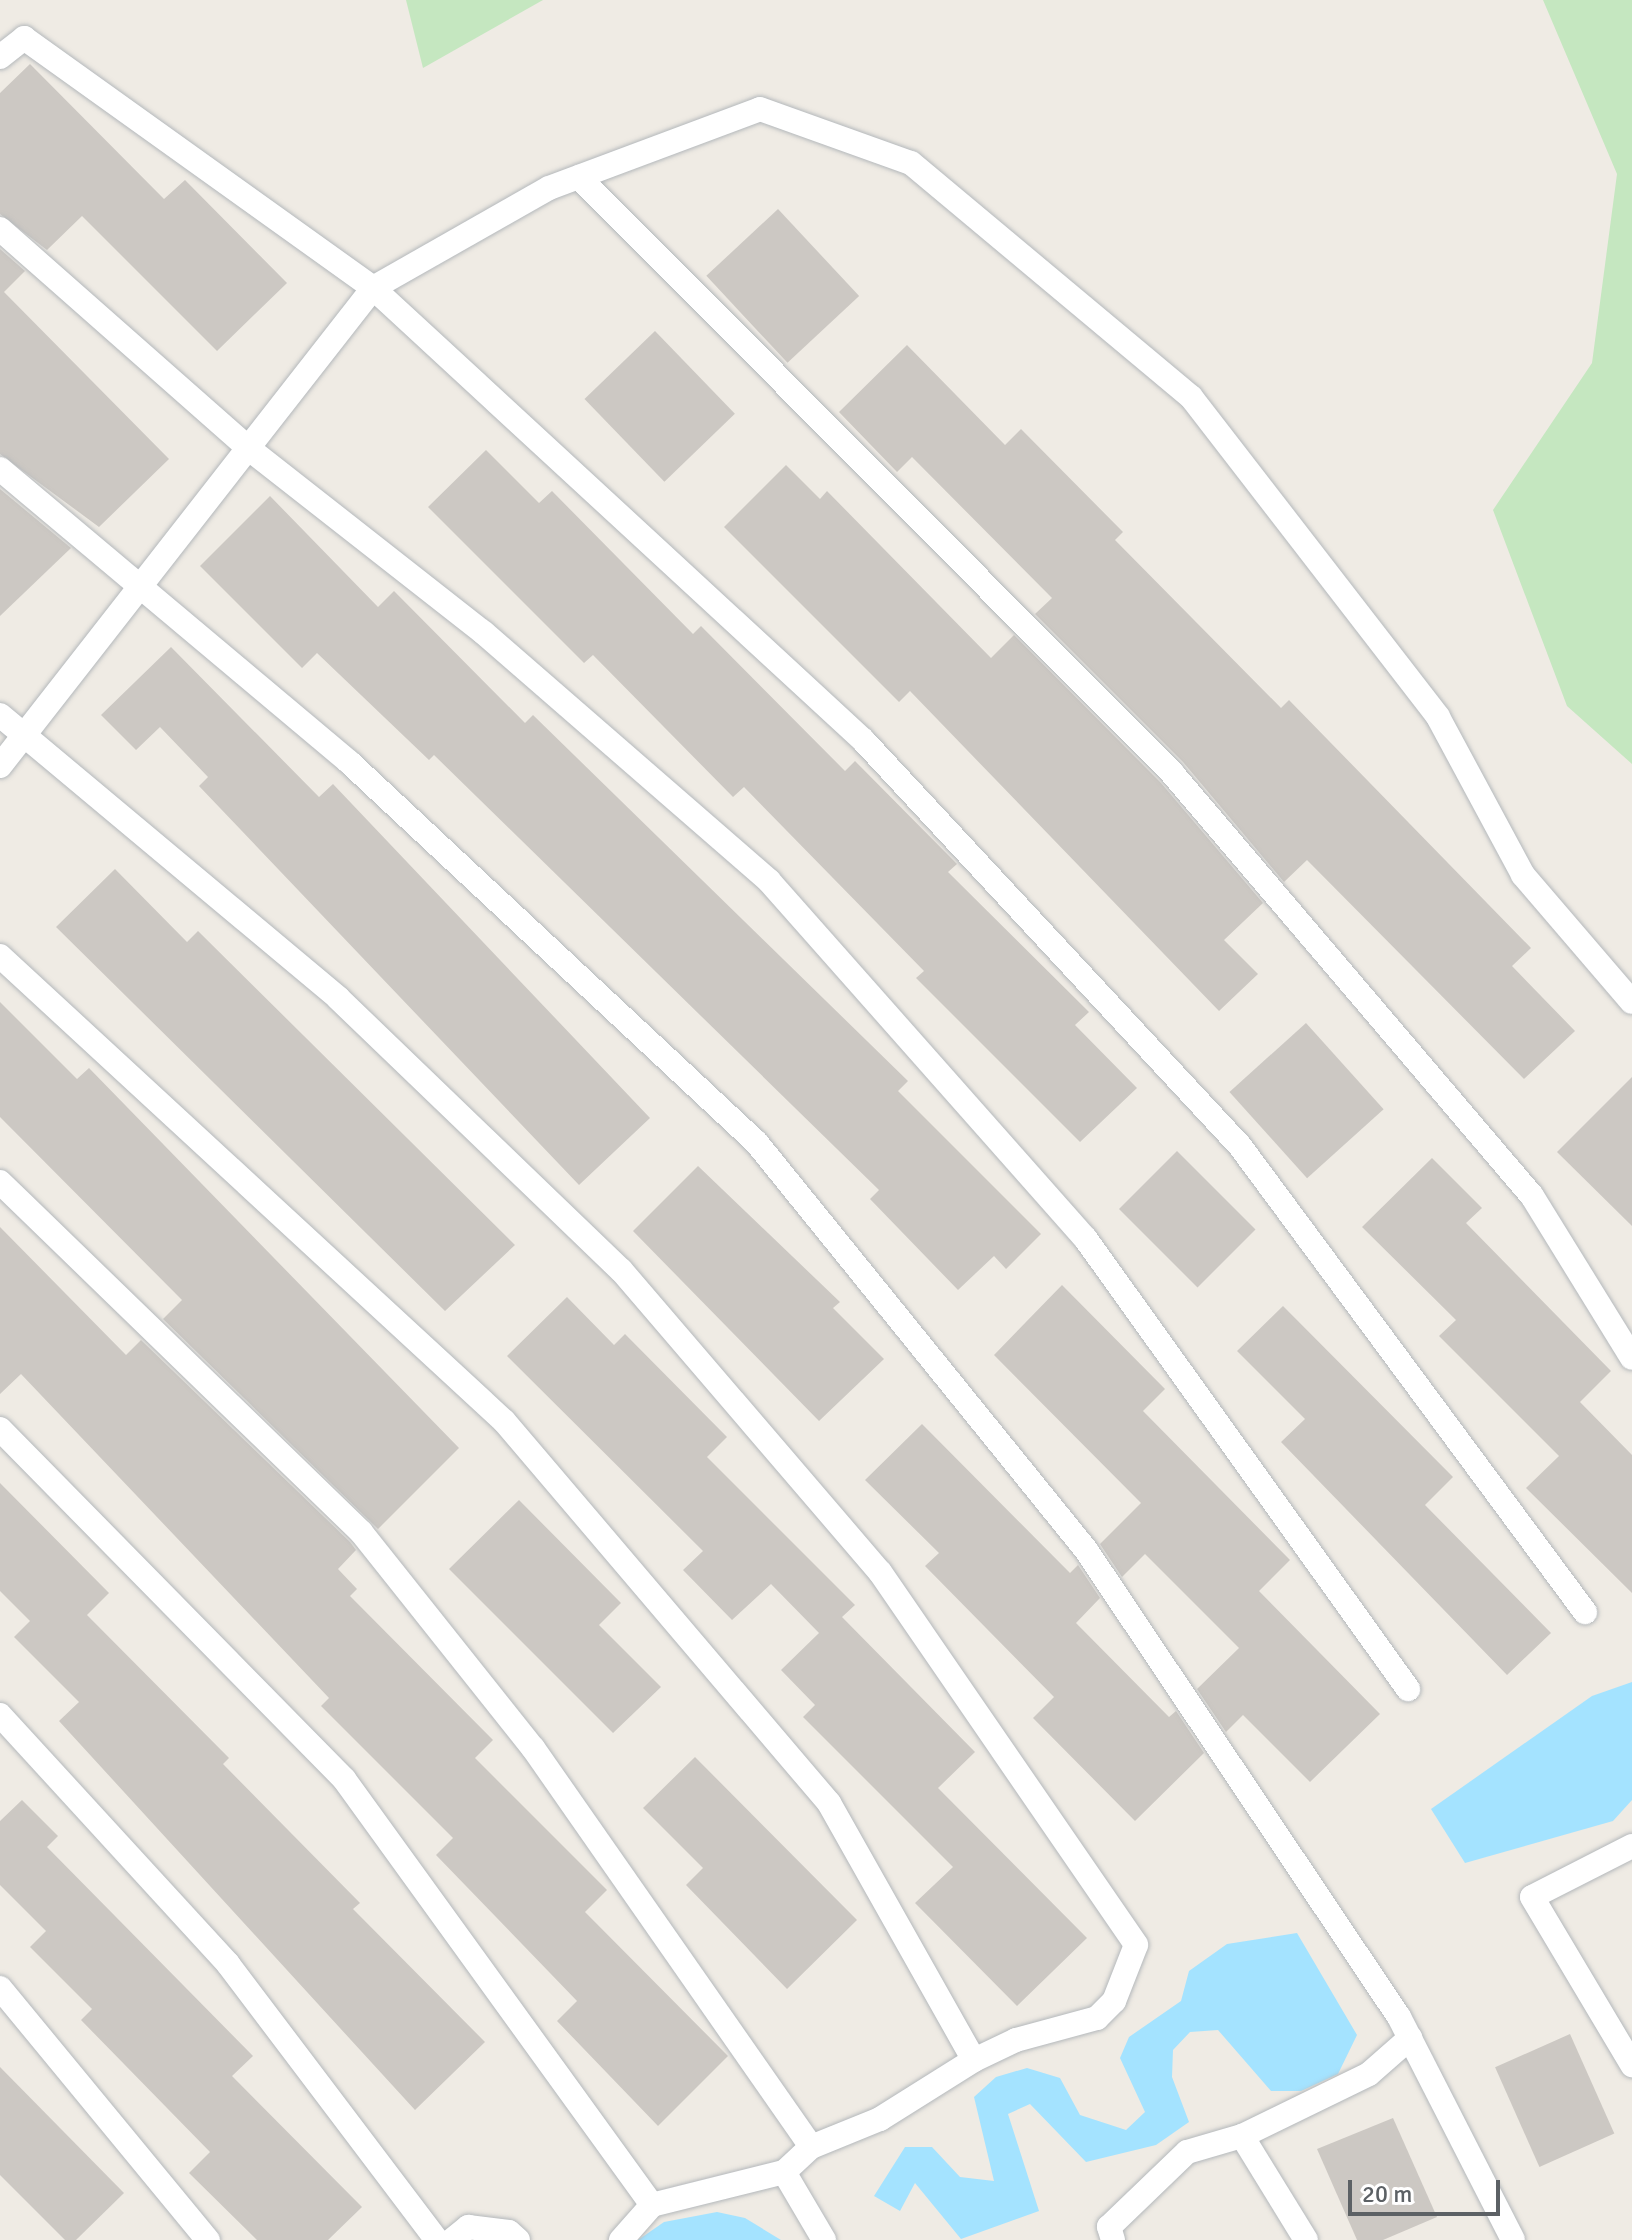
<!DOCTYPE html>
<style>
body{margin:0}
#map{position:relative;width:1632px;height:2240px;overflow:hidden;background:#efebe4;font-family:Signika,sans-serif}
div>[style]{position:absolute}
.green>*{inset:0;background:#c5e7c0}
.water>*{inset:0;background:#a4e3ff}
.building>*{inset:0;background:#ccc8c3;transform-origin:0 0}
.roads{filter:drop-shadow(0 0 2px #b4b8bb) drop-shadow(0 0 2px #b4b8bb)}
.lane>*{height:24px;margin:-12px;padding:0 12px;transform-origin:12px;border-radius:12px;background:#fff}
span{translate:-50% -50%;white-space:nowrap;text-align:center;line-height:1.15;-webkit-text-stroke:7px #fff;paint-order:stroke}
.scale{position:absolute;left:1348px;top:2180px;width:152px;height:36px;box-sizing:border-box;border:4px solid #5c6165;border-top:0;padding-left:10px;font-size:24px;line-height:28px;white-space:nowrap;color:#5c6165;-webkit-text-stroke:6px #fff;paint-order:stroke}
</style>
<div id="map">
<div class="green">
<i style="clip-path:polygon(406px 0,543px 0,423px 68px)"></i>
<i style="clip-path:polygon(1543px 0,1632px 0,1632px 764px,1567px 706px,1493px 510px,1592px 363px,1617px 174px)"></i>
</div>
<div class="water">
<i style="clip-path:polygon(1632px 1682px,1632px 1800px,1613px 1821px,1465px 1863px,1431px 1809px,1592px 1696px)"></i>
<i style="clip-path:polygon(1297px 1933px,1357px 2035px,1338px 2074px,1301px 2091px,1271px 2091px,1218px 2030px,1190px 2032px,1173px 2050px,1172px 2077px,1189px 2122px,1156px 2145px,1086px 2162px,1030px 2104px,1008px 2114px,1039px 2211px,961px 2239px,915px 2183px,900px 2211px,874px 2196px,905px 2147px,932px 2147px,960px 2177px,994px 2181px,974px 2097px,996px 2077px,1027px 2068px,1060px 2078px,1080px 2115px,1126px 2130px,1145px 2112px,1120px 2058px,1129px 2037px,1181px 2001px,1189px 1971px,1227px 1944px)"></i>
<i style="clip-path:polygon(717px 2212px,745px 2218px,781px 2240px,638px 2240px,664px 2222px)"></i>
</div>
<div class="building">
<i style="clip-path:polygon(30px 64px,164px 199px,185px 180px,287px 283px,217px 351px,82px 216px,47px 250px,0 214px,0 93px)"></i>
<i style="left:778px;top:209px;width:119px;height:98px;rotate:47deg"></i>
<i style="clip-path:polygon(0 249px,25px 271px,4px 292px,169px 459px,99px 527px,0 454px)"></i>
<i style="left:655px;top:331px;width:115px;height:98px;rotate:46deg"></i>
<i style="clip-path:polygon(907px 345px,1005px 445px,1021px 429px,1123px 532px,1115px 540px,1281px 708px,1289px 700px,1531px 948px,1512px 966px,1575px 1031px,1524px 1079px,1307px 860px,1284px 882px,1183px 762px,1035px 614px,1052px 598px,912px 457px,897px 472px,839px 412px)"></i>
<i style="clip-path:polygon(486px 450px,539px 503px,552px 491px,693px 634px,701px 626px,845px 771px,855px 761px,957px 864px,948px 872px,1089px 1012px,1075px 1025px,1137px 1088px,1080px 1142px,916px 978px,924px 971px,744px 787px,733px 797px,593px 655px,584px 663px,428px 507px)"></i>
<i style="clip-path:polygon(786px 465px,820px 499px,827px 491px,991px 658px,1014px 635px,1161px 783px,1263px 903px,1224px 940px,1258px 974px,1219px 1011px,910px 691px,899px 702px,724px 527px)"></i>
<i style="clip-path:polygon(0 489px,71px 548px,0 616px)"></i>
<i style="clip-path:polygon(270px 496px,378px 607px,394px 591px,525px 723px,533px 715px,908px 1081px,898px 1091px,1041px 1234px,1006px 1269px,994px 1256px,958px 1290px,870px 1199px,879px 1190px,434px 755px,429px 760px,317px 653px,302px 668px,200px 566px)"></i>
<i style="clip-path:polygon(171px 647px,319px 797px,333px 784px,650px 1118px,579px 1185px,199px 786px,208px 777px,160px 727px,136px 750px,101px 715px)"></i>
<i style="clip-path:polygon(115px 869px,187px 942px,198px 931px,515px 1245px,445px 1311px,56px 927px)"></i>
<i style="clip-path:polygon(0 1002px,77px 1079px,89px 1068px,459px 1448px,378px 1529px,163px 1319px,182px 1300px,0 1117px)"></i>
<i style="left:1306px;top:1023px;width:116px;height:103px;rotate:48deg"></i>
<i style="clip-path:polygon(1632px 1077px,1632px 1226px,1557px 1152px)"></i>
<i style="left:1177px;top:1151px;width:111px;height:82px;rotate:45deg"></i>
<i style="clip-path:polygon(1432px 1158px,1482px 1208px,1466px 1223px,1611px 1371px,1580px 1402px,1632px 1455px,1632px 1593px,1526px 1488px,1559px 1456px,1439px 1336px,1456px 1320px,1362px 1227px)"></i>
<i style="clip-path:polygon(698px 1166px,840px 1302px,833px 1308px,884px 1359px,819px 1421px,633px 1231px)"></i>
<i style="clip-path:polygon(0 1227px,126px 1355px,141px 1340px,350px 1542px,356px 1550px,338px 1569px,357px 1589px,350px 1596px,493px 1740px,475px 1758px,607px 1890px,585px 1912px,728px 2056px,658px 2126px,557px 2021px,577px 2001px,436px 1855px,453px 1838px,321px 1706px,329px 1698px,21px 1374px,0 1394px)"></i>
<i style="clip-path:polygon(1062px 1285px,1165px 1389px,1143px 1411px,1290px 1560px,1259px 1591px,1380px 1714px,1310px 1782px,1243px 1715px,1226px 1732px,1197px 1689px,1239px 1648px,1145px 1554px,1122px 1577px,1100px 1544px,1141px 1503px,994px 1355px)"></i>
<i style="clip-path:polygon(567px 1297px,614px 1345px,625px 1334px,727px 1437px,707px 1457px,855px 1605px,842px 1617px,975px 1752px,938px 1788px,1087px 1938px,1017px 2006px,915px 1903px,953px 1867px,803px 1717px,815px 1705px,781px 1670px,819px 1633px,771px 1584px,732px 1620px,683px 1570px,703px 1551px,507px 1356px)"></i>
<i style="clip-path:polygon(1283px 1306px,1453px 1477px,1425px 1505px,1551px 1633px,1507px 1675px,1281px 1442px,1305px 1419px,1237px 1351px)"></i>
<i style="clip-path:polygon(922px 1424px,1070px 1573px,1078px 1565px,1100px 1598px,1076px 1623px,1169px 1717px,1176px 1711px,1204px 1753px,1135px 1821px,1033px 1718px,1054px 1697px,925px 1566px,939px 1553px,865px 1480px)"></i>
<i style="clip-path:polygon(0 1483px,109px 1593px,87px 1615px,229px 1758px,223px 1764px,360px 1903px,353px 1909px,485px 2042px,415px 2110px,59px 1721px,79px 1702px,14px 1637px,30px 1621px,0 1591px)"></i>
<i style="clip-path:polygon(519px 1500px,621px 1603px,599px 1625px,661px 1687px,613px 1733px,449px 1569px)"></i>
<i style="clip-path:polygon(695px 1757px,857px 1920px,787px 1989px,686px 1885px,703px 1868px,643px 1808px)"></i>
<i style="clip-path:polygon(22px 1800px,58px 1836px,47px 1847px,253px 2056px,232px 2076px,362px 2207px,328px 2240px,257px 2240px,189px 2173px,210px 2152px,81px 2020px,92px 2009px,30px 1947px,46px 1931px,0 1885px,0 1821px)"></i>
<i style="left:1570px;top:2034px;width:109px;height:82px;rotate:66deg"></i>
<i style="clip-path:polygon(0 2067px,124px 2193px,76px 2240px,65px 2240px,0 2175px)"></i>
<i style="clip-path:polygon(1393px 2118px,1437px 2217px,1383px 2240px,1357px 2240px,1317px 2149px)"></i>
</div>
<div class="roads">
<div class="lane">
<i style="left:0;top:57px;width:31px;rotate:-38deg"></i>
<i style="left:24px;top:38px;width:429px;rotate:35.6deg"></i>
<i style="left:373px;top:288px;width:667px;rotate:42.69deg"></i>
<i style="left:863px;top:740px;width:554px;rotate:47.12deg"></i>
<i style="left:1240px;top:1146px;width:580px;rotate:53.49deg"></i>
<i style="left:579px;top:177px;width:841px;rotate:45.14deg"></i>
<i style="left:1172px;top:773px;width:555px;rotate:49.6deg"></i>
<i style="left:1532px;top:1196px;width:190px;rotate:58.3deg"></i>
<i style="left:0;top:229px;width:331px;rotate:41.4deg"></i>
<i style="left:248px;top:448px;width:300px;rotate:38.1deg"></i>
<i style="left:484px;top:633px;width:378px;rotate:41deg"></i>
<i style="left:769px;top:881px;width:477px;rotate:48.5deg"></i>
<i style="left:1085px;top:1238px;width:555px;rotate:54.39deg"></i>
<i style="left:0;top:469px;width:456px;rotate:40deg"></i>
<i style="left:349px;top:762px;width:557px;rotate:43.04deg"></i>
<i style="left:756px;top:1142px;width:525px;rotate:51.03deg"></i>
<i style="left:1086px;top:1550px;width:562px;rotate:56.17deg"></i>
<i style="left:1399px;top:2017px;width:250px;rotate:62.9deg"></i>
<i style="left:0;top:715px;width:441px;rotate:39.9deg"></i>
<i style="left:338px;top:998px;width:393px;rotate:43.9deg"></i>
<i style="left:621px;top:1270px;width:398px;rotate:49.4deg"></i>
<i style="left:880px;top:1572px;width:452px;rotate:55.5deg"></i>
<i style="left:1136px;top:1945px;width:60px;rotate:111.4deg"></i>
<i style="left:1114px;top:2001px;width:24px;rotate:135deg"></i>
<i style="left:1097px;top:2018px;width:84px;rotate:164.8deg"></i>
<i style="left:1016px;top:2040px;width:47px;rotate:154.5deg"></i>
<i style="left:974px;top:2060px;width:111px;rotate:147.9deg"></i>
<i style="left:880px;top:2119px;width:74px;rotate:157.9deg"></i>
<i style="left:811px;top:2147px;width:37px;rotate:137deg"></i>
<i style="left:784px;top:2172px;width:136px;rotate:166deg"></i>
<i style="left:652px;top:2205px;width:47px;rotate:131.5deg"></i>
<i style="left:0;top:766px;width:606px;rotate:-52.03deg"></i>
<i style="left:373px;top:288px;width:202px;rotate:-29.6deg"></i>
<i style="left:549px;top:188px;width:225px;rotate:-20.5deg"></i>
<i style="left:760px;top:109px;width:160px;rotate:19.7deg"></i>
<i style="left:911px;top:163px;width:365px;rotate:39.9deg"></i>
<i style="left:1191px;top:397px;width:404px;rotate:52.3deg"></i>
<i style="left:1438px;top:717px;width:179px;rotate:61.7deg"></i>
<i style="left:1523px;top:875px;width:167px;rotate:49.4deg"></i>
<i style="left:0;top:956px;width:686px;rotate:42.7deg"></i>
<i style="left:504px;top:1421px;width:502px;rotate:49.61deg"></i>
<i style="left:829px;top:1803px;width:295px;rotate:60.6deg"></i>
<i style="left:0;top:1182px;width:503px;rotate:44.11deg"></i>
<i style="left:361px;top:1532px;width:276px;rotate:51.5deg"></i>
<i style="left:533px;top:1748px;width:486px;rotate:55.1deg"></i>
<i style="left:0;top:1429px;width:491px;rotate:45.5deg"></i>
<i style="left:344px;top:1779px;width:526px;rotate:54.13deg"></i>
<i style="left:0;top:1715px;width:338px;rotate:47.5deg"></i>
<i style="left:228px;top:1964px;width:346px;rotate:52.9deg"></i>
<i style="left:1632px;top:1846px;width:112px;rotate:153deg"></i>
<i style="left:1532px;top:1897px;width:196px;rotate:59.2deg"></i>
<i style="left:0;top:1988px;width:327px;rotate:50.5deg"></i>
<i style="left:1242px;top:2136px;width:122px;rotate:58.4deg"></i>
<i style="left:784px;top:2172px;width:79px;rotate:59.5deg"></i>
<i style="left:452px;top:2240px;width:21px;rotate:-39deg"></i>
<i style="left:468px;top:2227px;width:41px;rotate:7deg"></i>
<i style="left:509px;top:2232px;width:12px;rotate:42deg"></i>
<i style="left:1113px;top:2240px;width:14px;rotate:-107deg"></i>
<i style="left:1109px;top:2227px;width:108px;rotate:-43.9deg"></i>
<i style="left:1187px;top:2152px;width:57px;rotate:-16.2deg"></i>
<i style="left:1242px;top:2136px;width:141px;rotate:-26deg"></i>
<i style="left:1369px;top:2074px;width:55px;rotate:-41.3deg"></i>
</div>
</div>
<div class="scale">20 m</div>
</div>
